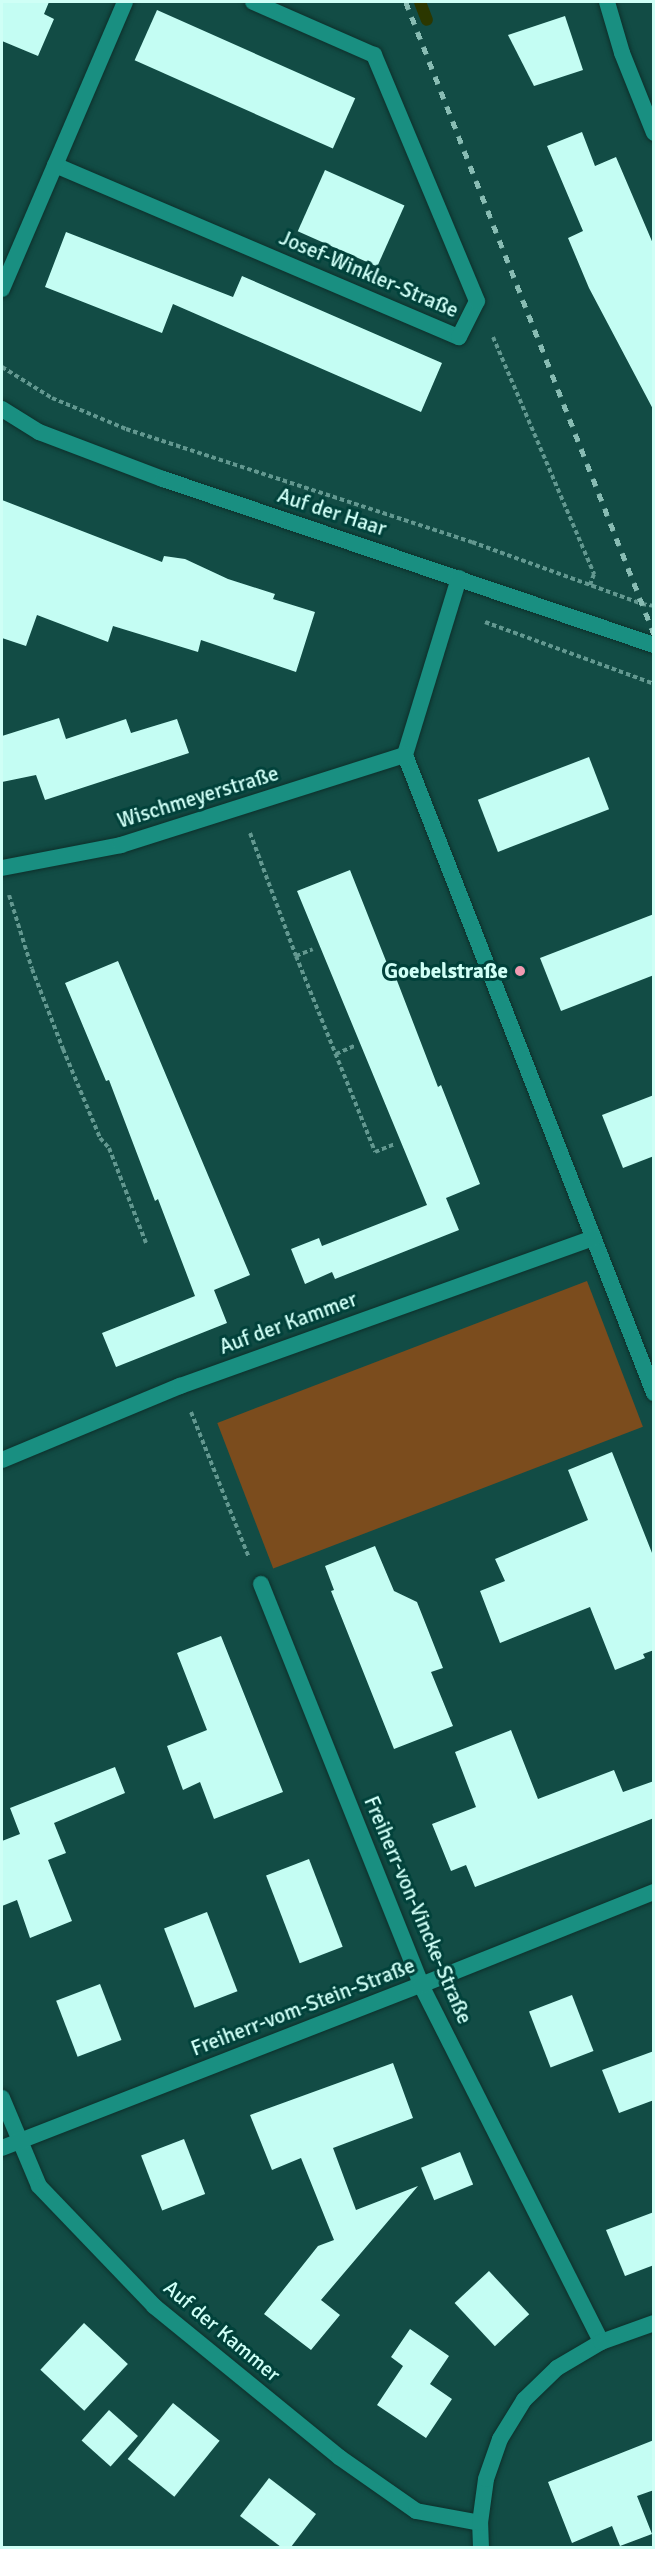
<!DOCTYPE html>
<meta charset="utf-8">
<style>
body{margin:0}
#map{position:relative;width:655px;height:2549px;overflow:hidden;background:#124c45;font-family:Signika,sans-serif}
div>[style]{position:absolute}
.green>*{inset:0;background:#7b4c1d;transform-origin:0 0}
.stream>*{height:12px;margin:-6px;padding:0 6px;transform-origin:6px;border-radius:6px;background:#2b3700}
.building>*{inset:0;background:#c4fdf3;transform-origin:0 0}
.path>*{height:4px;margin-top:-2px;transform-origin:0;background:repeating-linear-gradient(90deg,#639890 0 4.5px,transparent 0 7.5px)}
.roads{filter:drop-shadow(0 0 2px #0d2f2a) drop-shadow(0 0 2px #0d2f2a)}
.minor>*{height:16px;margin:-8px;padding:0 8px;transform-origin:8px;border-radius:8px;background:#198f81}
.rail>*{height:4.5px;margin-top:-2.25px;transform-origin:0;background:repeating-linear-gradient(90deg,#88bcb3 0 8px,transparent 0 16px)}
.dots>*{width:16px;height:16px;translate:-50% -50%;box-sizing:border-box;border:3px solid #01413a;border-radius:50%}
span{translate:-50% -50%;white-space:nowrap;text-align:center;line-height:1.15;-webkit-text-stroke:6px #01413a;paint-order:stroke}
.street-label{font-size:21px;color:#cffff6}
.poi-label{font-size:21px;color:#cffff6;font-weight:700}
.right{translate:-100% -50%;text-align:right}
.frame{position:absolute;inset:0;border:3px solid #cffff6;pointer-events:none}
</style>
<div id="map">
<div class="green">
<i style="left:587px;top:1281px;width:156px;height:396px;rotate:69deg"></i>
</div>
<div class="stream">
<i style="left:420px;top:2px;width:19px;rotate:69deg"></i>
</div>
<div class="building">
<i style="clip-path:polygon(2px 2px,49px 2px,44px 14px,54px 19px,38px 56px,2px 41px)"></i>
<i style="left:157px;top:10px;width:217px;height:55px;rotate:24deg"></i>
<i style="clip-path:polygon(565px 16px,583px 70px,534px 86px,508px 35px)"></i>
<i style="clip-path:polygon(582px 132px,595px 166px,616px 157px,654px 246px,654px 411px,589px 288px,568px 238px,583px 231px,547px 146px)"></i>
<i style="left:325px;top:170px;width:87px;height:67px;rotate:24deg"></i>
<i style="clip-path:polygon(66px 232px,233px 297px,242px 276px,442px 363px,421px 412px,173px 304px,162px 333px,45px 287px)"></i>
<i style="clip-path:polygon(2px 500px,162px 562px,164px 556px,185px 559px,228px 579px,275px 594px,273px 599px,315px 612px,296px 672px,201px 640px,198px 652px,113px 626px,108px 642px,37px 615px,26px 646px,2px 638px)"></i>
<i style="clip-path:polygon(59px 718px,66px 739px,126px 719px,131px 733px,177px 719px,189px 753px,45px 800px,36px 775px,2px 782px,2px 736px)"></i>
<i style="left:589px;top:757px;width:56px;height:119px;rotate:69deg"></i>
<i style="clip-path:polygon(350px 870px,388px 966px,391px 965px,438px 1087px,441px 1085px,480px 1184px,446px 1198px,459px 1230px,335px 1279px,332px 1272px,305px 1284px,291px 1249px,319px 1238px,322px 1246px,427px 1205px,297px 891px)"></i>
<i style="clip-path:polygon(654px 914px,654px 975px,561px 1011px,540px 958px)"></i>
<i style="clip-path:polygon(118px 961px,250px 1275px,214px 1290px,227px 1323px,116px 1367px,102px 1333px,195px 1296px,158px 1199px,155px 1201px,109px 1080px,106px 1081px,65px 983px)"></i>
<i style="clip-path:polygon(654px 1095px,654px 1156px,623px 1168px,602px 1115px)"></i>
<i style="clip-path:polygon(612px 1452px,654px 1558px,654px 1650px,643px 1654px,645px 1658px,615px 1670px,590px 1607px,500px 1643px,480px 1591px,505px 1581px,495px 1559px,588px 1520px,568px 1470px)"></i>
<i style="clip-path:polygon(375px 1546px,394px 1591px,417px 1602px,443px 1668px,431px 1672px,453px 1726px,394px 1749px,331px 1591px,334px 1590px,325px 1566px)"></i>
<i style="clip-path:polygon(221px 1636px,283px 1792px,214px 1819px,200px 1782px,183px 1790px,167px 1746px,207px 1730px,177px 1653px)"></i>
<i style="clip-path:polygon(511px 1730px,538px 1799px,614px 1770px,623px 1792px,654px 1781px,654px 1818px,475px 1887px,466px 1865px,451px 1871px,432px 1824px,476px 1807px,455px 1752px)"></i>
<i style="clip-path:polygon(115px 1767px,125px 1793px,54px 1823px,66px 1853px,48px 1860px,72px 1921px,30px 1938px,17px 1900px,2px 1906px,2px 1841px,20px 1834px,10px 1808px)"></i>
<i style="left:309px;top:1859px;width:94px;height:46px;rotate:69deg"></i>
<i style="left:207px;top:1912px;width:85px;height:46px;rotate:69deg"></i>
<i style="left:100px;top:1984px;width:60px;height:47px;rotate:69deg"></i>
<i style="left:572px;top:1995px;width:60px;height:46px;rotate:69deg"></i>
<i style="clip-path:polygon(654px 2051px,654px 2100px,619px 2113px,602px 2070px)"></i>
<i style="clip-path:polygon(393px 2063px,413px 2118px,333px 2148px,356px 2210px,418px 2186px,321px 2300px,340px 2315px,311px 2350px,264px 2314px,318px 2246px,334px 2240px,301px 2158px,272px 2170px,250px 2115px)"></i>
<i style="left:184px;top:2139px;width:59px;height:46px;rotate:69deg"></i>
<i style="left:460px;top:2152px;width:35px;height:42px;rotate:68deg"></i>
<i style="clip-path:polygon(654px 2212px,654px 2265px,625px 2276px,606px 2230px)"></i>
<i style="left:489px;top:2271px;width:59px;height:47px;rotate:47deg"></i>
<i style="left:84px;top:2323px;width:60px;height:64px;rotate:43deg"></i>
<i style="clip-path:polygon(410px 2329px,449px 2356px,430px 2384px,452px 2399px,426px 2438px,377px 2405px,403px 2366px,391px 2357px)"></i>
<i style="left:173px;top:2403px;width:60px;height:72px;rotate:39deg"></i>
<i style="left:109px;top:2410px;width:39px;height:41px;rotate:42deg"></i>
<i style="clip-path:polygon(654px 2440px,654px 2490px,637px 2496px,652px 2534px,620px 2546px,612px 2526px,572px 2543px,548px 2482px)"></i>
<i style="clip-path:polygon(269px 2478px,316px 2514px,291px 2547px,281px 2547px,240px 2516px)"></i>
</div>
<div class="path">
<i style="left:493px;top:337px;width:258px;rotate:66.9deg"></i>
<i style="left:594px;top:574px;width:12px;rotate:110deg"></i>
<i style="left:2px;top:367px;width:59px;rotate:31.8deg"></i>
<i style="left:52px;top:398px;width:80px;rotate:22.7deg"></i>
<i style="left:126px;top:429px;width:364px;rotate:18.1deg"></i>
<i style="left:472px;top:542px;width:181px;rotate:20deg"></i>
<i style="left:642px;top:604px;width:12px;rotate:9deg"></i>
<i style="left:485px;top:622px;width:180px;rotate:20.1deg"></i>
<i style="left:250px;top:833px;width:131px;rotate:69.5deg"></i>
<i style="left:296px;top:956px;width:211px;rotate:68deg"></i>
<i style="left:375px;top:1152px;width:22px;rotate:-22deg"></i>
<i style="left:9px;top:895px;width:77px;rotate:72.7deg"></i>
<i style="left:32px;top:969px;width:86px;rotate:68.8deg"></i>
<i style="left:63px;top:1049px;width:96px;rotate:67.4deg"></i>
<i style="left:100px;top:1138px;width:13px;rotate:48deg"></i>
<i style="left:109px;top:1148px;width:102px;rotate:68.7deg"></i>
<i style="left:296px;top:956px;width:18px;rotate:-22deg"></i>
<i style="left:336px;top:1054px;width:20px;rotate:-24deg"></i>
<i style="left:191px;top:1412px;width:157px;rotate:68.3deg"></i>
</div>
<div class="roads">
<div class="minor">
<i style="left:607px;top:2px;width:53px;rotate:73.6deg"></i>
<i style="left:622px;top:53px;width:86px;rotate:68.2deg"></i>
<i style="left:55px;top:165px;width:439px;rotate:23.1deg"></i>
<i style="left:459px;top:337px;width:40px;rotate:-63.4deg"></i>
<i style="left:477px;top:301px;width:267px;rotate:-112.7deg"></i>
<i style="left:374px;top:55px;width:132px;rotate:-156.3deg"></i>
<i style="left:2px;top:289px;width:312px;rotate:-66.8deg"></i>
<i style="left:2px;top:409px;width:44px;rotate:31.9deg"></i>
<i style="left:39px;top:432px;width:133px;rotate:20.8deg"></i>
<i style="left:163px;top:479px;width:518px;rotate:18.68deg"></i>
<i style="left:459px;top:578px;width:185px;rotate:107deg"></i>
<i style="left:405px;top:755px;width:685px;rotate:68.68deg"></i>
<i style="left:2px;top:868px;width:121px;rotate:-10.9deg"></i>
<i style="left:121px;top:845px;width:298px;rotate:-17.6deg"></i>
<i style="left:2px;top:1460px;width:193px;rotate:-22.6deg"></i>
<i style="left:180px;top:1386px;width:439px;rotate:-19.7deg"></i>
<i style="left:261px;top:1584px;width:432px;rotate:68.2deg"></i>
<i style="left:421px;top:1985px;width:400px;rotate:63.2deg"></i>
<i style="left:2px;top:2098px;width:95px;rotate:67.2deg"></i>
<i style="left:39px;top:2186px;width:166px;rotate:46.2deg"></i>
<i style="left:154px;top:2306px;width:239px;rotate:39.2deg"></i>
<i style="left:339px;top:2457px;width:94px;rotate:35deg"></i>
<i style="left:416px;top:2511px;width:65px;rotate:10.6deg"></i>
<i style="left:2px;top:2148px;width:450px;rotate:-21.3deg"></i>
<i style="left:421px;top:1985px;width:251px;rotate:-21.8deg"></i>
<i style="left:481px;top:2548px;width:25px;rotate:-92deg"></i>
<i style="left:480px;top:2523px;width:44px;rotate:-82.2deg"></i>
<i style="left:486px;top:2479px;width:42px;rotate:-70.7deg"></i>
<i style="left:500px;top:2439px;width:46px;rotate:-58.4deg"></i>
<i style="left:524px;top:2400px;width:46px;rotate:-44.1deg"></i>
<i style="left:557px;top:2368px;width:51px;rotate:-30.6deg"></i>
<i style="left:601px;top:2342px;width:56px;rotate:-19.7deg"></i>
</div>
</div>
<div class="rail">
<i style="left:406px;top:2px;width:679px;rotate:68.57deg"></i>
</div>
<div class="dots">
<i style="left:520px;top:971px;background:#f19ab1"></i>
</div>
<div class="street-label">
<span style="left:369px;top:274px;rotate:23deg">Josef-Winkler-Straße</span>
<span style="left:332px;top:512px;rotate:18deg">Auf der Haar</span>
<span style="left:198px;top:797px;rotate:-17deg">Wischmeyerstraße</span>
<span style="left:288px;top:1323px;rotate:-20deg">Auf der Kammer</span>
<span style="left:418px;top:1910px;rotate:67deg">Freiherr-von-Vincke-Straße</span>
<span style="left:303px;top:2007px;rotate:-21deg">Freiherr-vom-Stein-Straße</span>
<span style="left:222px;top:2331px;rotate:40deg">Auf der Kammer</span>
</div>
<div class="poi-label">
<span class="right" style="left:508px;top:971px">Goebelstraße</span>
</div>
<div class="frame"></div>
</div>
